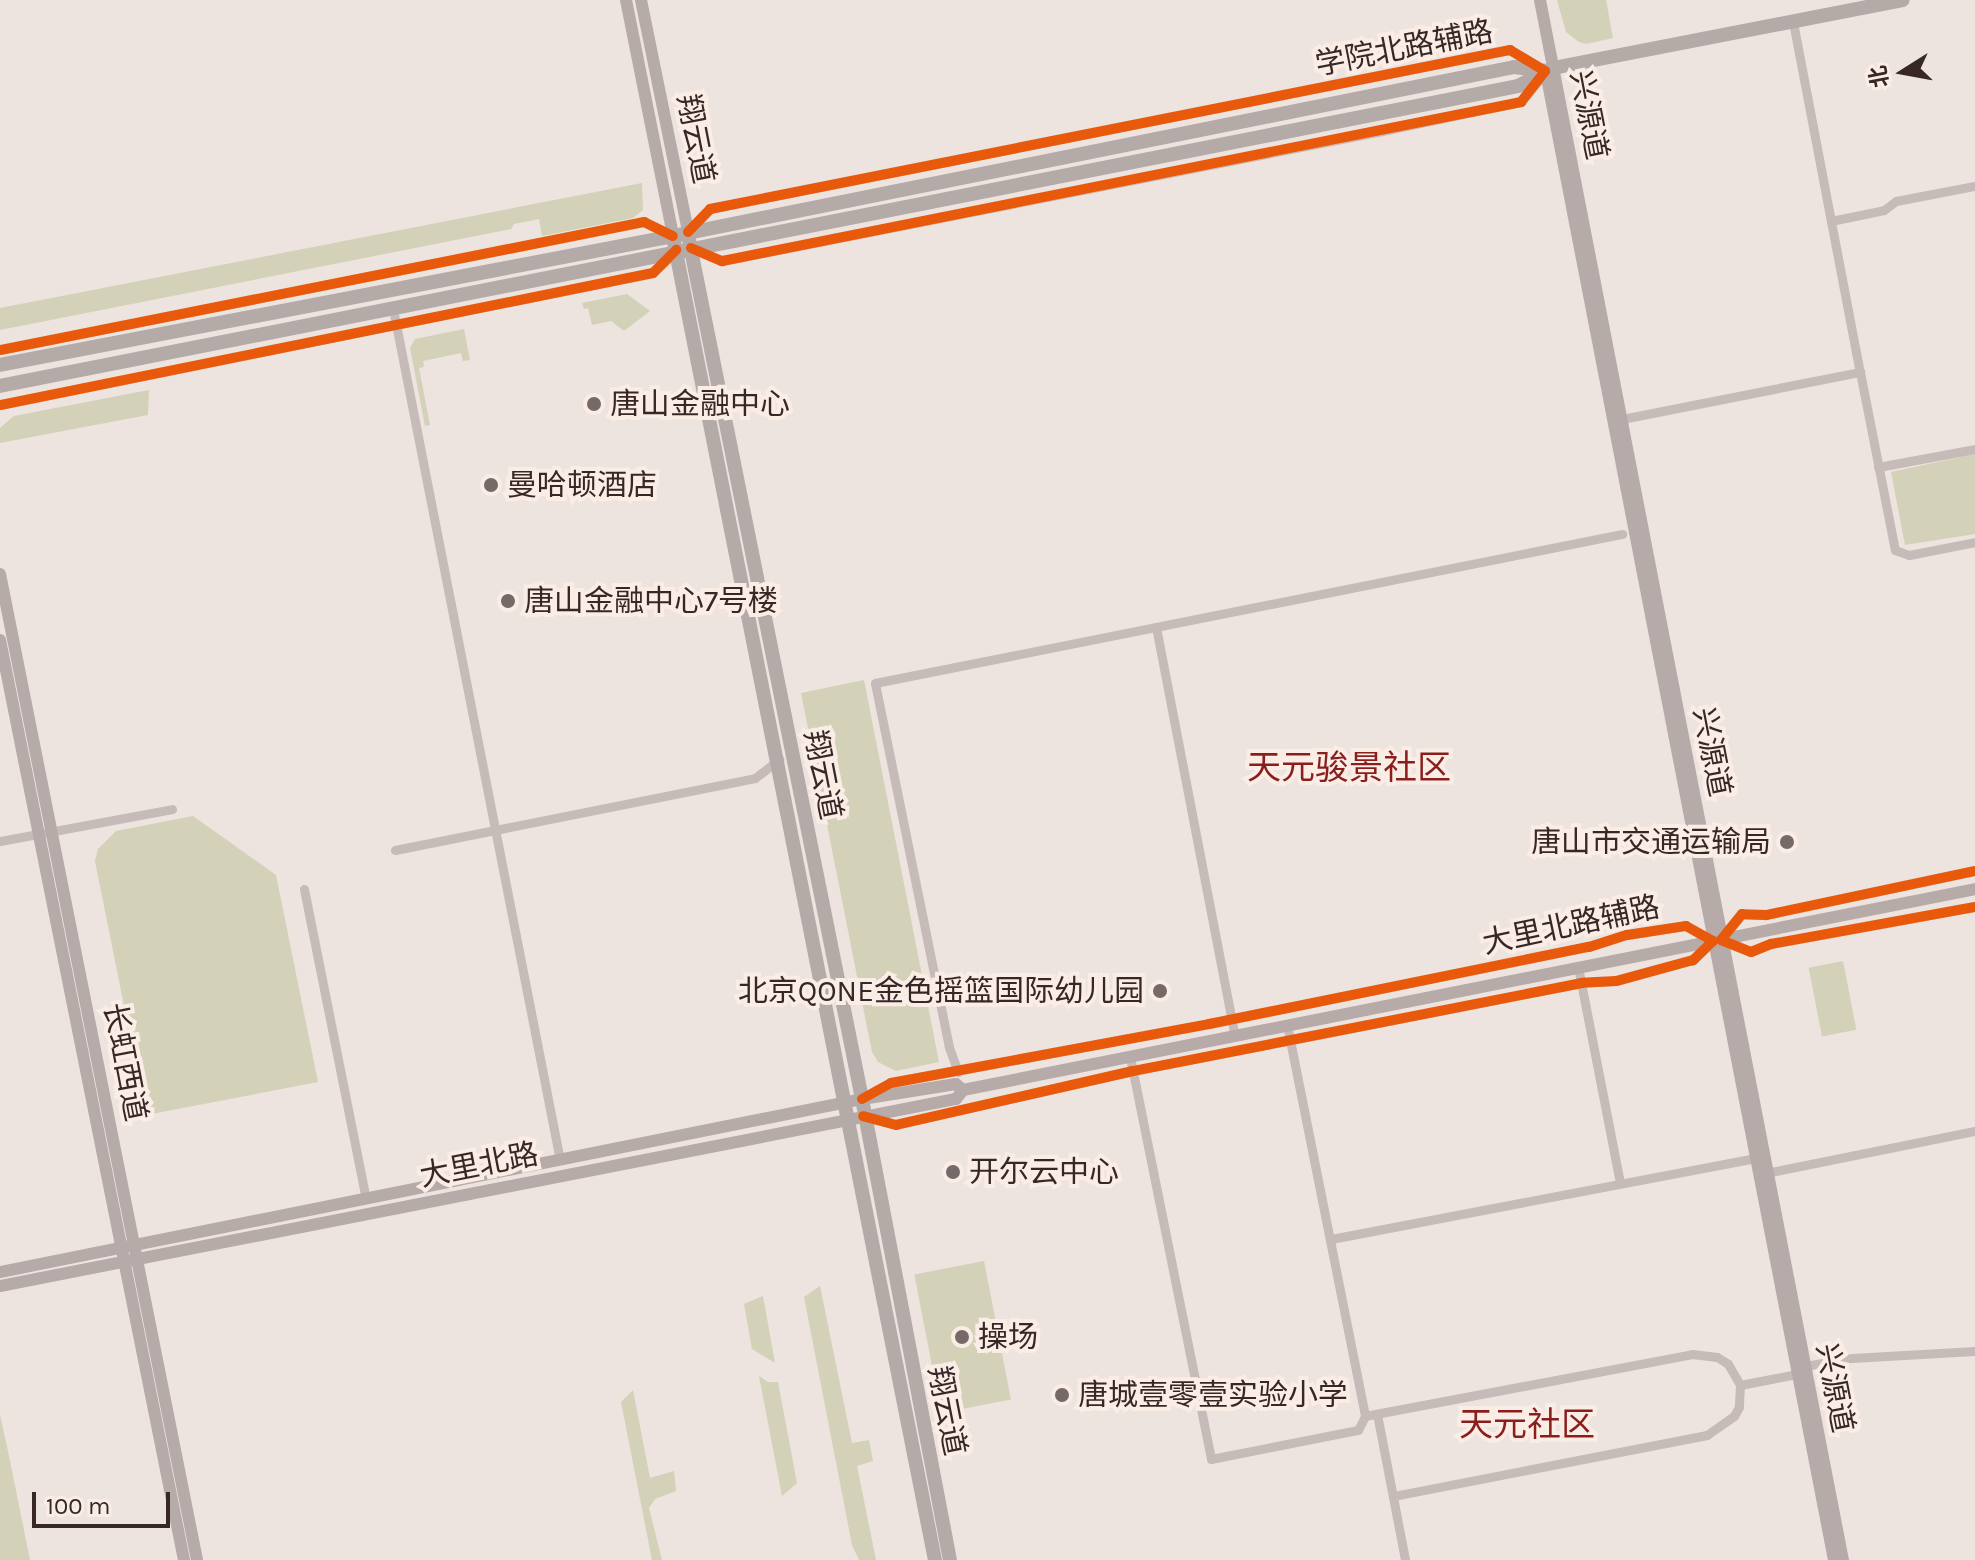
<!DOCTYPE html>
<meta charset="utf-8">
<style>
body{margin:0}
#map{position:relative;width:1975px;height:1560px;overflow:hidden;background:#ede3df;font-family:Karla,"Noto Sans SC",sans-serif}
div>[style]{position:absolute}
.green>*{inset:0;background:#d3d1b8;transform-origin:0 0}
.street>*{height:9px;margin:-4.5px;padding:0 4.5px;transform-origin:4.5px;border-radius:4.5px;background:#c6bbb8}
.secondary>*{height:12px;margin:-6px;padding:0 6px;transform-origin:6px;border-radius:6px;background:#b6aba9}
.primary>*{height:14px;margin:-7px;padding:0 7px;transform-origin:7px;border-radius:7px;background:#b4aaa8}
.cycleway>*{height:10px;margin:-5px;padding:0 5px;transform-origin:5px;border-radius:5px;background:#e8590c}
.dots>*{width:22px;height:22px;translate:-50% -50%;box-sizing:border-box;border:4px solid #faede6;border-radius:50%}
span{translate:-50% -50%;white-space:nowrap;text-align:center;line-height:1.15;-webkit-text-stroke:8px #faede6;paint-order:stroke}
.street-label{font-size:30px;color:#372827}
.poi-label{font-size:30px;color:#372827}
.left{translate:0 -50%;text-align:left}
.right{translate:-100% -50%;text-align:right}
.quarter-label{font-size:34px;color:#891e1c}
.north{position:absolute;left:1863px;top:32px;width:80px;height:80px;-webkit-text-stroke:6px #faede6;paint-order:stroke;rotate:259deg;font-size:22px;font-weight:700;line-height:32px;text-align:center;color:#372827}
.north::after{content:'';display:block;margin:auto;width:28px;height:36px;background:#372827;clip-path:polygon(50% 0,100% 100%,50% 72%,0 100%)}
.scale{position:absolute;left:32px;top:1492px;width:138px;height:36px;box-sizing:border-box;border:4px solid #372827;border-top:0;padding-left:10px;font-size:24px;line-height:28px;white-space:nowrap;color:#372827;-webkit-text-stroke:6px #faede6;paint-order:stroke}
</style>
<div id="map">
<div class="green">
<i style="clip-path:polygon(1557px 0,1606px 0,1613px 38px,1586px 44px,1579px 42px,1566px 32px)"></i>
<i style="clip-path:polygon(642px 183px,643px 210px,633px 218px,542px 236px,539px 219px,514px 224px,511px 229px,0 330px,0 308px)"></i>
<i style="clip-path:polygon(627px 294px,650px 311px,624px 331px,611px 321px,592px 325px,588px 308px,584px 309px,582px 303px)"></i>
<i style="clip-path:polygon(464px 329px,470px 360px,463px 361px,461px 353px,423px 361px,424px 367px,419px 368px,430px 425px,425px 426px,410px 348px,415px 339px)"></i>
<i style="clip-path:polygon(149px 390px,148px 415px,0 443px,0 428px,14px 416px)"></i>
<i style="clip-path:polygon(1975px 454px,1975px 534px,1905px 545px,1891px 472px)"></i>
<i style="clip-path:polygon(864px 680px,939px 1062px,896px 1071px,878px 1062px,872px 1052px,801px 693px)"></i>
<i style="clip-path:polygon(193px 816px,276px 875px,318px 1082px,146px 1115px,95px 861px,98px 849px,116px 831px)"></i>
<i style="left:1843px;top:961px;width:70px;height:35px;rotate:79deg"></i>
<i style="left:984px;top:1261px;width:141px;height:71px;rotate:79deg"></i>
<i style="clip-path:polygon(820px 1286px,852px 1443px,869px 1440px,873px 1461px,857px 1466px,876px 1560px,859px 1560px,852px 1545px,804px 1297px)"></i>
<i style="clip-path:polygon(763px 1296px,775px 1363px,752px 1349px,744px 1304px)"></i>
<i style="clip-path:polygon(759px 1376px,768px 1382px,778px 1382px,797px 1483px,782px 1496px)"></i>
<i style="clip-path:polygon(633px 1390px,650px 1478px,674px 1471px,676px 1491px,655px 1499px,649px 1508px,662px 1560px,652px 1560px,621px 1402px)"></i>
<i style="clip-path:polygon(0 1415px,9px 1456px,30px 1560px,0 1560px)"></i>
</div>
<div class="street">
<i style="left:1793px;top:22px;width:356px;rotate:79.2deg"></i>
<i style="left:1831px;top:221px;width:54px;rotate:-11.7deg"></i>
<i style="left:1884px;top:210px;width:15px;rotate:-37deg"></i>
<i style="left:1896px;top:201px;width:80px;rotate:-10.8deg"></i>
<i style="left:688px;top:232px;width:32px;rotate:-46deg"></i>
<i style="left:710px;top:209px;width:816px;rotate:-11.24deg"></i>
<i style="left:1510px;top:50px;width:34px;rotate:30deg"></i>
<i style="left:694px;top:249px;width:30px;rotate:23deg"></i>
<i style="left:722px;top:261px;width:673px;rotate:-11.14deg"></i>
<i style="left:1382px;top:131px;width:142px;rotate:-11.8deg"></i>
<i style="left:1521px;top:102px;width:32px;rotate:-51deg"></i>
<i style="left:393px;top:309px;width:867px;rotate:78.9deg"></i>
<i style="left:0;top:350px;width:657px;rotate:-11.24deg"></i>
<i style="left:644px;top:222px;width:32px;rotate:26deg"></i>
<i style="left:0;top:405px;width:666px;rotate:-11.43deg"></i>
<i style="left:653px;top:273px;width:26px;rotate:-43deg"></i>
<i style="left:1622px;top:419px;width:243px;rotate:-11.2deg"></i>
<i style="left:1860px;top:372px;width:181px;rotate:78.9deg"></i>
<i style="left:1895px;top:550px;width:15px;rotate:20deg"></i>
<i style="left:1909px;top:555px;width:67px;rotate:-11.1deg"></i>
<i style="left:1878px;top:467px;width:99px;rotate:-10.5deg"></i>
<i style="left:1156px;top:627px;width:417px;rotate:79.1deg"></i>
<i style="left:0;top:841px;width:175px;rotate:-10.5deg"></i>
<i style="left:395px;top:850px;width:367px;rotate:-11.3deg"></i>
<i style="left:755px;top:778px;width:31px;rotate:-38deg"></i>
<i style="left:1975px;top:871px;width:214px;rotate:168.1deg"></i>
<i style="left:1766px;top:915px;width:24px;rotate:-178deg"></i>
<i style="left:1742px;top:914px;width:33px;rotate:129deg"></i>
<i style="left:1721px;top:940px;width:32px;rotate:22deg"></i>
<i style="left:1751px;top:952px;width:22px;rotate:-22deg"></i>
<i style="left:1771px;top:944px;width:207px;rotate:-10.3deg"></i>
<i style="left:304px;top:889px;width:316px;rotate:78.7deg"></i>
<i style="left:1578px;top:967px;width:220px;rotate:79deg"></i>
<i style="left:1287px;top:1025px;width:399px;rotate:78.7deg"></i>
<i style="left:1365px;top:1416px;width:333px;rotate:-10.7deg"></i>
<i style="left:1692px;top:1354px;width:25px;rotate:7deg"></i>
<i style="left:1717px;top:1357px;width:13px;rotate:32deg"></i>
<i style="left:1728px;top:1364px;width:24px;rotate:60deg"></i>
<i style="left:1740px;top:1385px;width:22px;rotate:93deg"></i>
<i style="left:1739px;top:1407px;width:10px;rotate:119deg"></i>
<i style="left:1734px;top:1416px;width:33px;rotate:145deg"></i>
<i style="left:1707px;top:1435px;width:320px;rotate:169deg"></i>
<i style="left:1130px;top:1057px;width:410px;rotate:78.6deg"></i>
<i style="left:1211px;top:1459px;width:150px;rotate:-11.2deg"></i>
<i style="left:1358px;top:1430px;width:16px;rotate:-63deg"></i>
<i style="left:958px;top:1072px;width:27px;rotate:-110deg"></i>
<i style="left:949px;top:1047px;width:371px;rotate:-101.5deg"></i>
<i style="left:875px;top:683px;width:762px;rotate:-11.28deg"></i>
<i style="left:868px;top:1095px;width:26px;rotate:-28deg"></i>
<i style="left:891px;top:1083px;width:323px;rotate:-10.5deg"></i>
<i style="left:1209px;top:1024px;width:388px;rotate:-11.5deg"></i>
<i style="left:1589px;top:947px;width:40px;rotate:-18deg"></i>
<i style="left:1627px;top:935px;width:60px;rotate:-8.7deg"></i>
<i style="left:1686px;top:926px;width:31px;rotate:29deg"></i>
<i style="left:1713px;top:941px;width:28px;rotate:136deg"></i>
<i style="left:1693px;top:960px;width:80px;rotate:164.7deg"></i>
<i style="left:1616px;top:981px;width:34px;rotate:177deg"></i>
<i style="left:1582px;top:983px;width:458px;rotate:168.9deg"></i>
<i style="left:1133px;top:1071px;width:243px;rotate:167.2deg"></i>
<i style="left:896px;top:1125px;width:27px;rotate:-165deg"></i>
<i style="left:1766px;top:1173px;width:213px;rotate:-11.4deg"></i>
<i style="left:1331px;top:1239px;width:431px;rotate:-10.8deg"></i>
<i style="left:1805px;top:1366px;width:48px;rotate:-9.7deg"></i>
<i style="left:1852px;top:1358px;width:123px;rotate:-3.3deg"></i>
<i style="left:1740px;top:1385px;width:58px;rotate:-10.9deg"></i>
<i style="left:1377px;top:1414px;width:149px;rotate:79.1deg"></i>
</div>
<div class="secondary">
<i style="left:626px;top:0;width:241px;rotate:78.7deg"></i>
<i style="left:641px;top:0;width:237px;rotate:78.5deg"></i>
<i style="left:1540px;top:0;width:1589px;rotate:79.01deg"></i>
<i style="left:1547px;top:78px;width:1510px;rotate:79.04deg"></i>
<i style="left:0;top:574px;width:1005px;rotate:78.7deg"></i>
<i style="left:0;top:640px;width:938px;rotate:78.69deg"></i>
<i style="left:0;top:1272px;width:879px;rotate:-11.35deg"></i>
<i style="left:862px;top:1099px;width:95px;rotate:-9.1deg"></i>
<i style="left:956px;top:1084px;width:9px;rotate:41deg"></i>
<i style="left:0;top:1286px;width:974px;rotate:-11.07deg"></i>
<i style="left:956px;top:1099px;width:11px;rotate:-52deg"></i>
<i style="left:963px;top:1090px;width:1032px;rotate:-11.23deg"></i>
</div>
<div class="primary">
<i style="left:689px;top:240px;width:876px;rotate:78.61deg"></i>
<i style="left:862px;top:1099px;width:469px;rotate:79.2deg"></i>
<i style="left:674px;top:242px;width:1344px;rotate:78.8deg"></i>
<i style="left:0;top:365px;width:685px;rotate:-10.85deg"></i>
<i style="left:673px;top:236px;width:858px;rotate:-11.36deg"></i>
<i style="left:1514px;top:67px;width:31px;rotate:7deg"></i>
<i style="left:0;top:386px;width:1547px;rotate:-11.18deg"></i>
<i style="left:1518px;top:86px;width:39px;rotate:-27deg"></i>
<i style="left:1553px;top:68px;width:356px;rotate:-11deg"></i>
</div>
<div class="cycleway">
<i style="left:688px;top:232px;width:32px;rotate:-46deg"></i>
<i style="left:710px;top:209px;width:816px;rotate:-11.24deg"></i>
<i style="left:1510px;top:50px;width:41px;rotate:31deg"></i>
<i style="left:691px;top:248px;width:34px;rotate:23deg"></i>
<i style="left:722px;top:261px;width:815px;rotate:-11.25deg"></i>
<i style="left:1521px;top:102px;width:39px;rotate:-52deg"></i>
<i style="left:0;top:350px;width:657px;rotate:-11.24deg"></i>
<i style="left:644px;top:222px;width:32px;rotate:26deg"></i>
<i style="left:0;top:405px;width:666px;rotate:-11.43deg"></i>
<i style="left:653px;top:273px;width:33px;rotate:-45deg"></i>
<i style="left:1975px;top:871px;width:214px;rotate:168.1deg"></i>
<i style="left:1766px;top:915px;width:24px;rotate:-178deg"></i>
<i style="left:1742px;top:914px;width:33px;rotate:129deg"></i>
<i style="left:1721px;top:940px;width:32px;rotate:22deg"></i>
<i style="left:1751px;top:952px;width:22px;rotate:-22deg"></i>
<i style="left:1771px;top:944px;width:207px;rotate:-10.3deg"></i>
<i style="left:862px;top:1099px;width:33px;rotate:-29deg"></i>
<i style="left:891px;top:1083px;width:323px;rotate:-10.5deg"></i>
<i style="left:1209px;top:1024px;width:388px;rotate:-11.5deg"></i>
<i style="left:1589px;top:947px;width:40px;rotate:-18deg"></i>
<i style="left:1627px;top:935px;width:60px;rotate:-8.7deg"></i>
<i style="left:1686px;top:926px;width:31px;rotate:29deg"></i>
<i style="left:1713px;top:941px;width:28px;rotate:136deg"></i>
<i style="left:1693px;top:960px;width:80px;rotate:164.7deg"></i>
<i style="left:1616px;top:981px;width:34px;rotate:177deg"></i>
<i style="left:1582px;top:983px;width:458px;rotate:168.9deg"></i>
<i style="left:1133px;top:1071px;width:243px;rotate:167.2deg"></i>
<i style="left:896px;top:1125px;width:34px;rotate:-165deg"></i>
</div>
<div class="dots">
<i style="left:594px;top:404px;background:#776967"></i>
<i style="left:491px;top:485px;background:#776967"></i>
<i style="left:508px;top:601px;background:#776967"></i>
<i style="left:1787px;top:842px;background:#776967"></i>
<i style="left:1160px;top:991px;background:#776967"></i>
<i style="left:953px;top:1172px;background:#776967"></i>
<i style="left:962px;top:1337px;background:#776967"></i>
<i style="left:1062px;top:1395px;background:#776967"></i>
</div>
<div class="street-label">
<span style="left:1404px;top:48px;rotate:-11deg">学院北路辅路</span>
<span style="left:1589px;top:115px;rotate:79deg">兴源道</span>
<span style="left:696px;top:139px;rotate:79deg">翔云道</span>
<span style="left:1712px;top:752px;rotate:79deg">兴源道</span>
<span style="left:823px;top:775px;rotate:79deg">翔云道</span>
<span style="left:1571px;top:925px;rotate:-12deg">大里北路辅路</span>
<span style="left:125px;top:1062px;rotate:79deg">长虹西道</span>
<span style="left:479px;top:1165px;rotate:-11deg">大里北路</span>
<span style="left:1835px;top:1388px;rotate:79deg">兴源道</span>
<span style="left:947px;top:1411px;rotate:79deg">翔云道</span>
</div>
<div class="poi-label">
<span class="left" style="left:610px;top:404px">唐山金融中心</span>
<span class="left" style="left:507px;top:485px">曼哈顿酒店</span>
<span class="left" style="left:524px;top:601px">唐山金融中心7号楼</span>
<span class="right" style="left:1771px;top:842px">唐山市交通运输局</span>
<span class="right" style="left:1144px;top:991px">北京QONE金色摇篮国际幼儿园</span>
<span class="left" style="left:969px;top:1172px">开尔云中心</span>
<span class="left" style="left:978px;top:1337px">操场</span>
<span class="left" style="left:1078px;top:1395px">唐城壹零壹实验小学</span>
</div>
<div class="quarter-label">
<span style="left:1349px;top:769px">天元骏景社区</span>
<span style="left:1527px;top:1426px">天元社区</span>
</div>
<div class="north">北</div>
<div class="scale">100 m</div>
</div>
